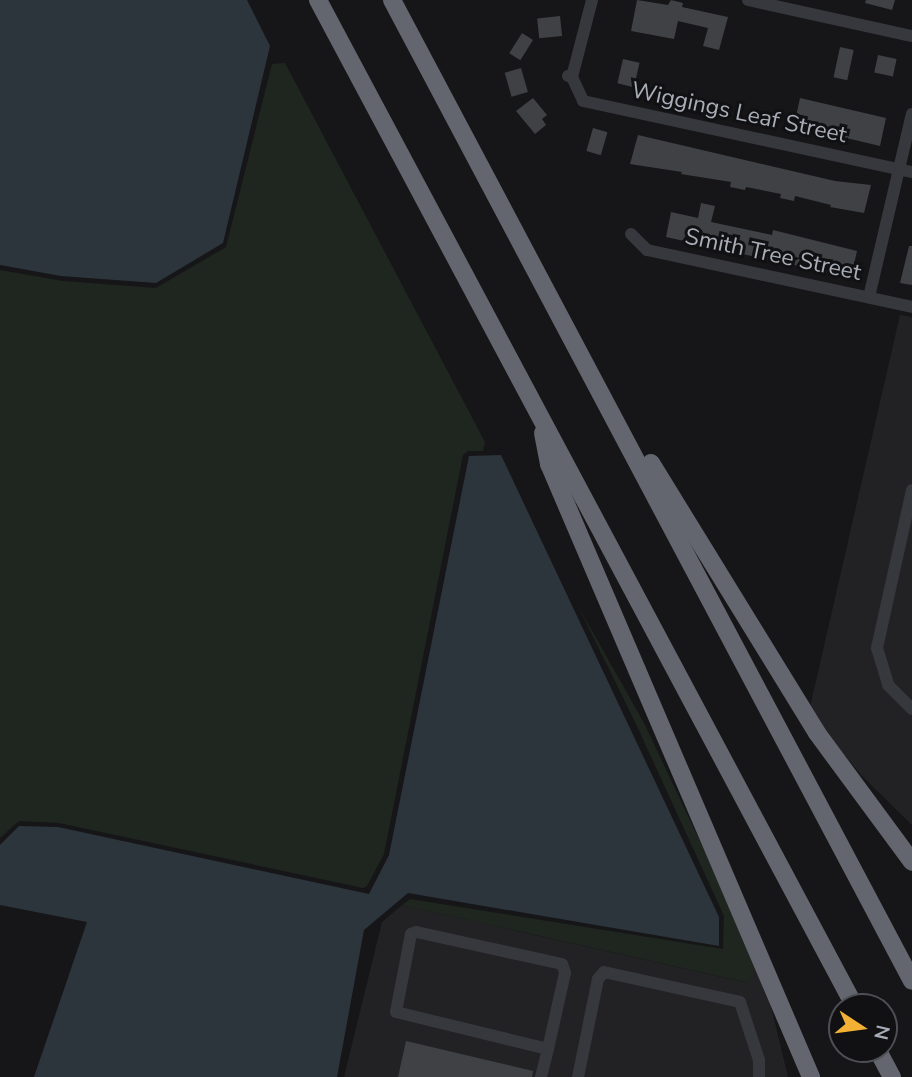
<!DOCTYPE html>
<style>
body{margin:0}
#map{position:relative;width:912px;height:1077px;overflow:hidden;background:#161618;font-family:"Nunito Sans",sans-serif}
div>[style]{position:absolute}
.built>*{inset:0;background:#222225}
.green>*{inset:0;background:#1e261f}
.water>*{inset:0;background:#2c353c}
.building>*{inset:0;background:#404145;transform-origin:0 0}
.minor>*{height:12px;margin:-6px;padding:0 6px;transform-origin:6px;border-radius:6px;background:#37383d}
.highway>*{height:18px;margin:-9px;padding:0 9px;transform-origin:9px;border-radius:9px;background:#63666e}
span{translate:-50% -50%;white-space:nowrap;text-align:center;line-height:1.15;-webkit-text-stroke:6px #111113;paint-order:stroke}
.street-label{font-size:23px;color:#a8adb8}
.north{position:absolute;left:828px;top:993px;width:70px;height:70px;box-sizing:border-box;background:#111113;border:2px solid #4d4f55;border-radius:50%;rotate:103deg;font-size:19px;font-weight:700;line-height:28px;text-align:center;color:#a8adb8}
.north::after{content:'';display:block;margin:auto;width:24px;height:32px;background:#f2b134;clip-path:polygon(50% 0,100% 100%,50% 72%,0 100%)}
</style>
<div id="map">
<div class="built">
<i style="clip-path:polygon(900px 315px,912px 317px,912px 825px,862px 776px,817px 722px,810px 707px)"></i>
<i style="clip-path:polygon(402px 905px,748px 983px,756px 966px,767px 990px,788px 1077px,344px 1077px,382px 922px)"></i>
</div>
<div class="green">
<i style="clip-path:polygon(285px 63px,485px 442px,483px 451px,468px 451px,463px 455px,384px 854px,367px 886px,363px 888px,59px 823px,19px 821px,0 838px,0 270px,63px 281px,156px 288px,226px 247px,272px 64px)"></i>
<i style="clip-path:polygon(578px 606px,644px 723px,726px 896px,756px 966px,749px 983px,402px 905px,410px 899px,723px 949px,724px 916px,636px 724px)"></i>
</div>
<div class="water">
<i style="clip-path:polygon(0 0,247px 0,270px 46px,223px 243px,156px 283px,61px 276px,0 265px)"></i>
<i style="clip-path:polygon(501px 455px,719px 917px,719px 946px,408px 893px,364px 930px,337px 1077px,34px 1077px,87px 922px,0 905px,0 845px,19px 826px,58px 827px,369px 894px,389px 855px,469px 456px)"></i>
</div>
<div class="building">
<i style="clip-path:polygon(637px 0,668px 5px,671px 0,683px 3px,682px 7px,728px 17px,719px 50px,703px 46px,708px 28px,678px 21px,674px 39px,631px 31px)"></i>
<i style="clip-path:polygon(866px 0,895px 0,892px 10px,865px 3px)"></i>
<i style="left:560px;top:16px;width:20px;height:23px;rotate:84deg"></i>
<i style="left:522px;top:33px;width:13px;height:24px;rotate:32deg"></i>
<i style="left:840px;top:47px;width:14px;height:31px;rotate:12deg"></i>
<i style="left:878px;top:55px;width:19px;height:18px;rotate:12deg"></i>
<i style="left:623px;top:59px;width:17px;height:25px;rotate:13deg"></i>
<i style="left:521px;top:68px;width:25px;height:17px;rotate:74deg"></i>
<i style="clip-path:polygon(533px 98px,547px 115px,542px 119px,546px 125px,535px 134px,516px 111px)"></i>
<i style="clip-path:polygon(800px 98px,886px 118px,880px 146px,821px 132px,822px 127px,795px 121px)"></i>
<i style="left:593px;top:128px;width:15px;height:24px;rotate:16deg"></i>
<i style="clip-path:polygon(638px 135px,835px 181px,871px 185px,864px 213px,830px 207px,831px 205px,795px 196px,794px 201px,780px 198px,781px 194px,746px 187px,745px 190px,730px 187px,731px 182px,681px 174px,682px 172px,630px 164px)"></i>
<i style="clip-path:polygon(701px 203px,715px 206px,711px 222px,772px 235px,773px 230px,857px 251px,851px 278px,666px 237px,671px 212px,698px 218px)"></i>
<i style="clip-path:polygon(909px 246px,912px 246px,912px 285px,900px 283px)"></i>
<i style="clip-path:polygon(406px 1041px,533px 1071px,532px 1077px,398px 1077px)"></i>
</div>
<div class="minor">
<i style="left:748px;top:0;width:168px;rotate:12.4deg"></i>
<i style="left:568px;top:76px;width:4px;rotate:14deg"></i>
<i style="left:572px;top:77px;width:80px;rotate:-75.4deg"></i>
<i style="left:572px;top:77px;width:26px;rotate:65deg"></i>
<i style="left:583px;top:101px;width:337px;rotate:12.2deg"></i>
<i style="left:631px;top:234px;width:23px;rotate:45deg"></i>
<i style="left:647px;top:250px;width:271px;rotate:12.1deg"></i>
<i style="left:869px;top:297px;width:188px;rotate:-76.8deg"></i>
<i style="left:912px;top:490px;width:162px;rotate:102.5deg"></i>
<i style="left:877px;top:648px;width:39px;rotate:73deg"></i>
<i style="left:888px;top:685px;width:34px;rotate:45deg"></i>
<i style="left:541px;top:1077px;width:29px;rotate:-76deg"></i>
<i style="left:548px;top:1049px;width:78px;rotate:-77.4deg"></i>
<i style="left:565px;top:973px;width:9px;rotate:-108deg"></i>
<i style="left:562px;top:964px;width:149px;rotate:-167.6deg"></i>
<i style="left:416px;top:932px;width:5px;rotate:158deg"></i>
<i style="left:411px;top:934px;width:79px;rotate:100.9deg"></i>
<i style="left:396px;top:1012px;width:156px;rotate:13.7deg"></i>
<i style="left:578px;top:1077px;width:100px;rotate:-78.5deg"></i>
<i style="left:598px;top:979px;width:9px;rotate:-49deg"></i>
<i style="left:604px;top:972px;width:139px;rotate:12.4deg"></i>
<i style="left:740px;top:1002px;width:61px;rotate:71.9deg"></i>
<i style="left:759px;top:1060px;width:17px;rotate:90deg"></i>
</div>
<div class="highway">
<i style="left:318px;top:0;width:1141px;rotate:61.93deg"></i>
<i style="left:392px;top:0;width:1110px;rotate:62.07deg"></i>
<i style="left:543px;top:433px;width:32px;rotate:79deg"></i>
<i style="left:549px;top:464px;width:667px;rotate:66.86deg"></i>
<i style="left:651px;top:463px;width:317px;rotate:58.4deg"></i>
<i style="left:817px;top:733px;width:160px;rotate:53.6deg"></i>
<i style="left:877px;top:1049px;width:32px;rotate:62deg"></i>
</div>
<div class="street-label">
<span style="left:739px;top:113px;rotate:12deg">Wiggings Leaf Street</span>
<span style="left:773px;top:255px;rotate:12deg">Smith Tree Street</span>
</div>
<div class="north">N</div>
</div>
